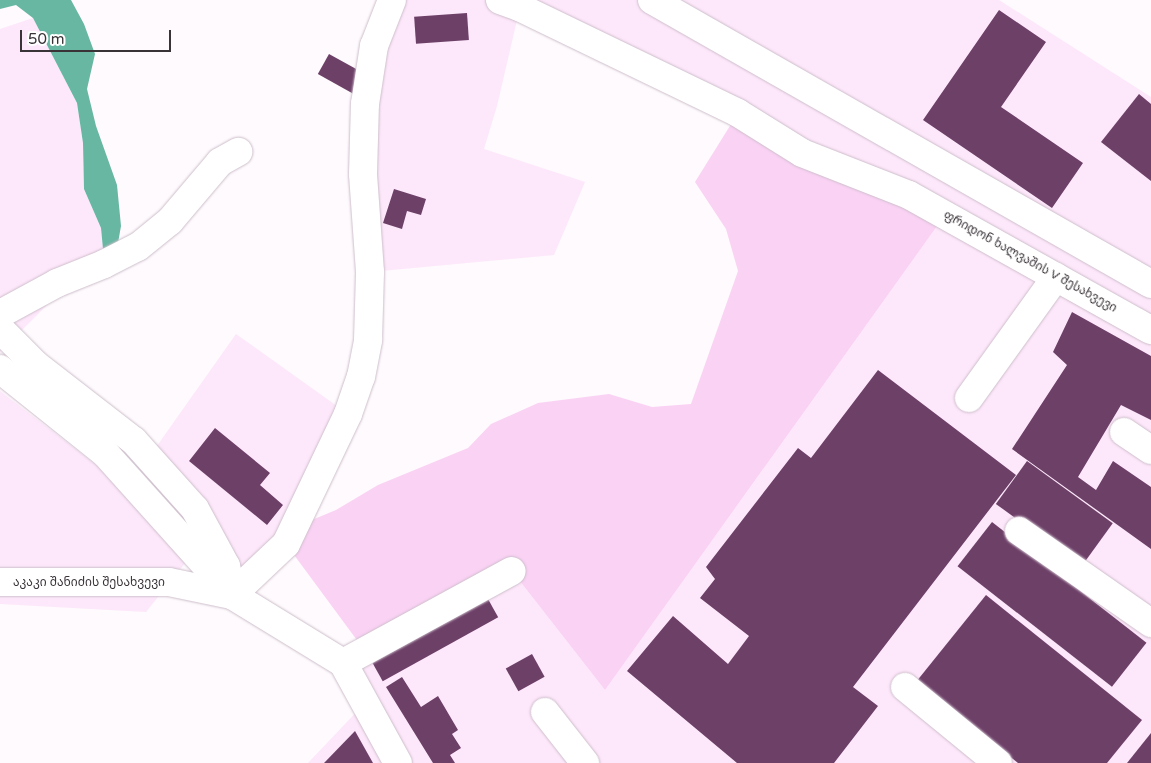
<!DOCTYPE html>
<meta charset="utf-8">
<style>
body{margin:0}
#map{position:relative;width:1151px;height:763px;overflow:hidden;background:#fefafd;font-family:"Varela Round","Noto Sans Georgian",sans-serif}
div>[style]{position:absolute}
.built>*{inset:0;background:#fde7fa}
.green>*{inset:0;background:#fad2f4}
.water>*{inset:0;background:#68b7a3}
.building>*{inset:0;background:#6d4068;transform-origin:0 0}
.roads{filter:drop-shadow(0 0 1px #cdbecb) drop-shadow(0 0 1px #cdbecb)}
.minor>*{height:28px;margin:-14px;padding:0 14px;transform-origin:14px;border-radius:14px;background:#fff}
span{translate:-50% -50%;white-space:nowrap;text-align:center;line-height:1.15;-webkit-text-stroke:5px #fff;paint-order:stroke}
.street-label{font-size:12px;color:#393338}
.scale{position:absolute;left:20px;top:30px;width:151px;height:22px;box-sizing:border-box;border:2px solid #393338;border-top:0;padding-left:6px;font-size:15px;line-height:18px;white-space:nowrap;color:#393338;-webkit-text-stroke:4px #fff;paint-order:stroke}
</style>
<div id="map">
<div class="built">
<i style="clip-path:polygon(392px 0,999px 0,1151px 97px,1151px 763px,308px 763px,365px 703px,343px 663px,512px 571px,605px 690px,945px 215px,520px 7px,497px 106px,484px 149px,585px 182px,554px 255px,370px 272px,363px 174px)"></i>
<i style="clip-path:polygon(33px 18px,77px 103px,83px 143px,84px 189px,101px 228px,103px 249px,0 352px,0 29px)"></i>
<i style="clip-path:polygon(236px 334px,348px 414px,295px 527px,232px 595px,207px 547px,140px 470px)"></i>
<i style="clip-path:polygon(0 391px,99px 467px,186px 562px,146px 612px,0 604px)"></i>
</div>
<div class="green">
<i style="clip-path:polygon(738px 113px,945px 215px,605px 690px,512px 571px,365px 651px,286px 544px,295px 527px,336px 510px,378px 485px,468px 448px,491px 424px,538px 403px,609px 394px,652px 407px,691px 404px,738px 271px,726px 229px,695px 182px)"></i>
</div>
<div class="water">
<i style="clip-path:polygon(0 0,71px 0,84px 24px,95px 54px,87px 89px,96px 126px,117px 185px,121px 226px,118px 243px,103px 249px,101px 228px,84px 189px,83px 143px,77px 103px,33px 18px,16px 5px,0 9px)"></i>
</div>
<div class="building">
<i style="clip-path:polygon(999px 10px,1046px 42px,1001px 107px,1083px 163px,1052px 208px,923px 120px)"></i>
<i style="left:467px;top:13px;width:27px;height:53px;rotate:86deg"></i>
<i style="left:329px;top:54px;width:43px;height:23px;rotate:29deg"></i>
<i style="clip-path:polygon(1139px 94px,1151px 104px,1151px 181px,1101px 142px)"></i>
<i style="clip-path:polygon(394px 189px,426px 199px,421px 215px,407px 211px,402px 229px,383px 223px)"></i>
<i style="clip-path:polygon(1072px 312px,1151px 356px,1151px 420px,1121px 405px,1078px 477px,1096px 490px,1113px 461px,1151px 487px,1151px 549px,1012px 449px,1067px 365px,1053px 352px)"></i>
<i style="clip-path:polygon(878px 370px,1016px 475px,853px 687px,878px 706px,834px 763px,737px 763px,627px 671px,673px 616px,728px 664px,749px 636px,700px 598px,715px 579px,706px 567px,798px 448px,811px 458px)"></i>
<i style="clip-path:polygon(215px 428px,270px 473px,260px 485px,283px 505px,267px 525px,189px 461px)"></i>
<i style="left:1027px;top:461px;width:106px;height:53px;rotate:36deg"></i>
<i style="left:992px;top:522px;width:196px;height:56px;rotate:38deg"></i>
<i style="clip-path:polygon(986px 595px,1142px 720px,1107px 763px,1018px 763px,916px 682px)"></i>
<i style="left:488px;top:599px;width:21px;height:132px;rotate:61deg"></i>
<i style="left:532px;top:654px;width:26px;height:30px;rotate:61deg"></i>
<i style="clip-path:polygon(402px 677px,421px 707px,438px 696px,458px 730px,452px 734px,461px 748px,450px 755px,455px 763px,433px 763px,386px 687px)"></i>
<i style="clip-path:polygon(355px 731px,373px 763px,324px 763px)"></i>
<i style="clip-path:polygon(1151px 733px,1151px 763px,1127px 763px)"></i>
</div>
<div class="roads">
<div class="minor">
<i style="left:500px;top:0;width:20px;rotate:20deg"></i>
<i style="left:519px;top:7px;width:243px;rotate:25.8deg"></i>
<i style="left:738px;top:113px;width:75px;rotate:32deg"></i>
<i style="left:802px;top:153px;width:115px;rotate:21.4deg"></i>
<i style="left:909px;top:195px;width:277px;rotate:29.2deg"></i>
<i style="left:652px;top:0;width:574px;rotate:29.65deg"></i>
<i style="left:0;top:314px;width:65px;rotate:-28.5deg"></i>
<i style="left:57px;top:283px;width:51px;rotate:-22deg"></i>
<i style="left:104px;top:264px;width:38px;rotate:-27deg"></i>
<i style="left:138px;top:247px;width:41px;rotate:-39.1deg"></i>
<i style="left:170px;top:221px;width:77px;rotate:-49.7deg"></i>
<i style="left:220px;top:162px;width:21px;rotate:-29deg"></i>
<i style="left:0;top:329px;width:51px;rotate:45deg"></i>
<i style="left:36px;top:365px;width:124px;rotate:37.8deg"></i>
<i style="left:134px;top:441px;width:91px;rotate:48.1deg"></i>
<i style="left:195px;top:509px;width:65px;rotate:61.5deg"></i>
<i style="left:226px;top:566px;width:30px;rotate:78deg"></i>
<i style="left:0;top:369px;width:134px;rotate:38.7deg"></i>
<i style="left:105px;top:453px;width:181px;rotate:48.1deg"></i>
<i style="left:969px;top:398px;width:149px;rotate:-54.3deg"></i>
<i style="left:1124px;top:432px;width:32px;rotate:34deg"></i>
<i style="left:1019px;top:531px;width:161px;rotate:34.9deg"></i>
<i style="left:0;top:582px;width:169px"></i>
<i style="left:169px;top:582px;width:64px;rotate:11.7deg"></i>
<i style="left:232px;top:595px;width:130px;rotate:31.5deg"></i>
<i style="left:343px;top:663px;width:114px;rotate:61.2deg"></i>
<i style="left:232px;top:595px;width:74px;rotate:-43.4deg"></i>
<i style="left:286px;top:544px;width:144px;rotate:-64.5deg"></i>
<i style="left:348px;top:414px;width:39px;rotate:-71deg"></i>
<i style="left:361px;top:377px;width:38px;rotate:-79deg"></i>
<i style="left:368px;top:340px;width:68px;rotate:-88.3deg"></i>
<i style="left:370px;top:272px;width:98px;rotate:-94.1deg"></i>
<i style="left:363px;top:174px;width:70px;rotate:-88.4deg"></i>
<i style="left:365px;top:104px;width:59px;rotate:-81.2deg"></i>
<i style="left:374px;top:46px;width:49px;rotate:-68.6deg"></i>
<i style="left:343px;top:663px;width:192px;rotate:-28.6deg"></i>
<i style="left:905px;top:687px;width:120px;rotate:39.3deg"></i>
<i style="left:545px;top:712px;width:65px;rotate:51.9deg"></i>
</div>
</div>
<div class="street-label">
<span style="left:1030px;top:262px;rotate:29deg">ფრიდონ ხალვაშის V შესახვევი</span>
<span style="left:89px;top:583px">აკაკი შანიძის შესახვევი</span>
</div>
<div class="scale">50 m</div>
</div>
